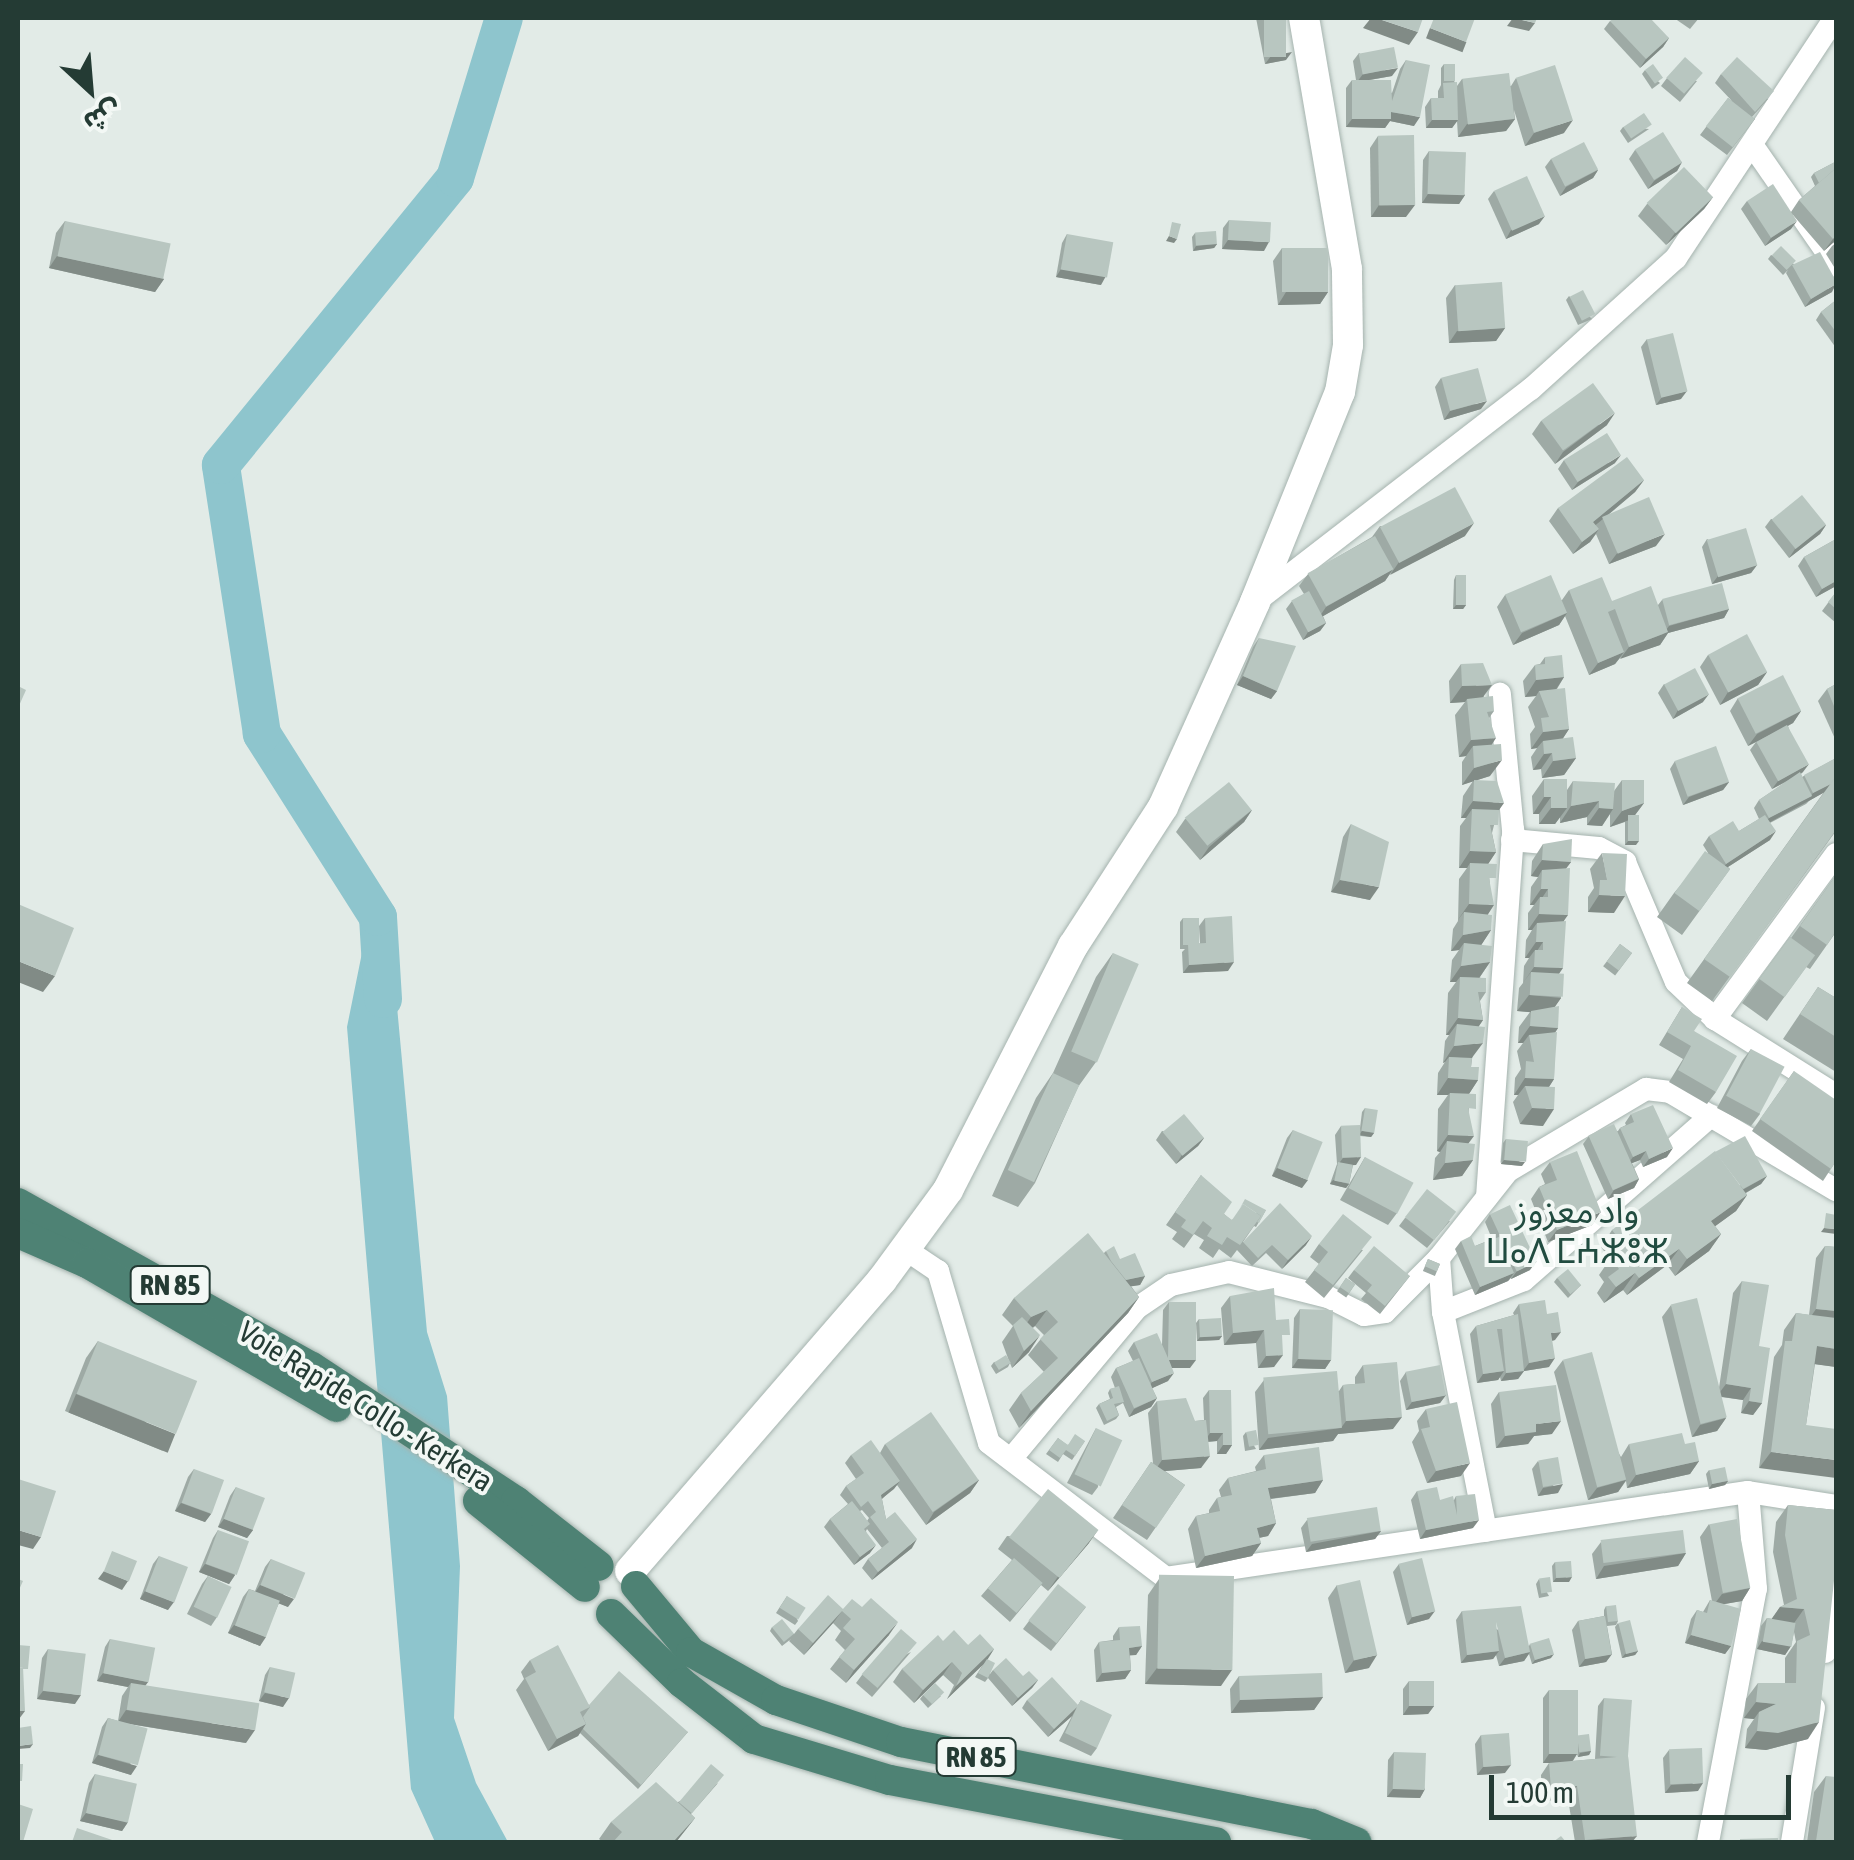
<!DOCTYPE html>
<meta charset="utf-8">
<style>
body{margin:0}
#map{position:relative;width:1854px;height:1860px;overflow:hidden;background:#e2ebe7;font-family:"Asap Condensed","Noto Sans Arabic","Noto Sans Tifinagh",sans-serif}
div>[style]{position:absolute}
.water>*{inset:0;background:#8ec5cd}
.river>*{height:38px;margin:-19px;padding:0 19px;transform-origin:19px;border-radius:19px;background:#8ec5cd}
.roads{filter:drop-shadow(0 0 2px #a5b3ae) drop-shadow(0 0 2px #a5b3ae)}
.minor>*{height:22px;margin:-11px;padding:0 11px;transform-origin:11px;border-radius:11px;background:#fff}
.secondary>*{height:30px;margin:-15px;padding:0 15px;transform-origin:15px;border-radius:15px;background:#fff}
.trunk>*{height:30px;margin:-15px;padding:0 15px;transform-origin:15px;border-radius:15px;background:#4e8274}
.wall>*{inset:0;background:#9eaaa5;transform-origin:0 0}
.shaded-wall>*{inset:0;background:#818b86;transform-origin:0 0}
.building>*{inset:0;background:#b8c6c0;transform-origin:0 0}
span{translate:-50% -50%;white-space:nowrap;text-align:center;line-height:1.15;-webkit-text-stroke:8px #f3f8f5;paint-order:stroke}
.shield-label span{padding:2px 8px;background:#f3f8f5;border:2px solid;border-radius:8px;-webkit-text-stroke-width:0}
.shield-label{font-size:28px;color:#243b34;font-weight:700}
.street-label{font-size:30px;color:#243b34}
.quarter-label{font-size:35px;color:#214c40}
.frame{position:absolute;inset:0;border:20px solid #243b34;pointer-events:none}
.north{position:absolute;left:40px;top:40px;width:100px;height:100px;-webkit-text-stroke:8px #f3f8f5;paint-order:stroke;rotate:154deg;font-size:28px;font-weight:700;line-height:40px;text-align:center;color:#243b34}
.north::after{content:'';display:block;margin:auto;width:35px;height:45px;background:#243b34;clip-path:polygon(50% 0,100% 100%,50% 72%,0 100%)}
.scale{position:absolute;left:1489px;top:1775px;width:302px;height:45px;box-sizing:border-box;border:5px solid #243b34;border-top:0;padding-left:12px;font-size:30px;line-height:35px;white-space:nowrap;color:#243b34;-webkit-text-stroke:8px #f3f8f5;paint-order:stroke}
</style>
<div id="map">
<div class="water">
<i style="clip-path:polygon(365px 938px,393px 963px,427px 1332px,447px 1396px,460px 1566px,454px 1718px,476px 1783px,508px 1842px,435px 1842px,411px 1789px,347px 1027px)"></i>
</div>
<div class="river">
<i style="left:383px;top:999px;width:82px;rotate:-93.5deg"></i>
<i style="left:378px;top:917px;width:217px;rotate:-122.4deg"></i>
<i style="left:262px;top:734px;width:272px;rotate:-98.7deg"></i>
<i style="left:221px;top:465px;width:370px;rotate:-50.8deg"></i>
<i style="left:455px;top:178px;width:167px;rotate:-73deg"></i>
</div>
<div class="roads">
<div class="minor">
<i style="left:1753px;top:146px;width:146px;rotate:55.3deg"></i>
<i style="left:1255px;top:602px;width:349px;rotate:-37.7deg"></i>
<i style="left:1531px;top:389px;width:195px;rotate:-42.1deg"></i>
<i style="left:1676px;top:258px;width:288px;rotate:-56.5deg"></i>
<i style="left:1512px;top:840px;width:87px;rotate:5.3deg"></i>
<i style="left:1599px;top:848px;width:30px;rotate:28deg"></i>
<i style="left:1625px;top:862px;width:130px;rotate:67deg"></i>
<i style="left:1676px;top:982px;width:54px;rotate:43.5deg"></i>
<i style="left:1836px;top:854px;width:205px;rotate:126.3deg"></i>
<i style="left:1715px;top:1019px;width:143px;rotate:32.1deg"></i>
<i style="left:1487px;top:1197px;width:368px;rotate:-85.9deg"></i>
<i style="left:1513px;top:830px;width:137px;rotate:-95.5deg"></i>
<i style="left:905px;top:1249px;width:40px;rotate:34deg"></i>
<i style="left:938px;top:1271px;width:179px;rotate:73.5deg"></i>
<i style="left:989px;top:1443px;width:223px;rotate:37.3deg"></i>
<i style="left:1166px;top:1578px;width:588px;rotate:-8.41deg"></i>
<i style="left:1748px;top:1492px;width:89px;rotate:9deg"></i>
<i style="left:1439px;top:1258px;width:54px;rotate:85.8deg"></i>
<i style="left:1443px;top:1312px;width:223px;rotate:78.9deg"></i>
<i style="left:1443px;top:1312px;width:87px;rotate:-21.6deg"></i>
<i style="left:1524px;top:1280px;width:249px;rotate:-41.3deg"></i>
<i style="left:1011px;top:1459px;width:197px;rotate:-50.2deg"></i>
<i style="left:1137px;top:1308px;width:41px;rotate:-34.1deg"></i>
<i style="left:1171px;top:1285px;width:59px;rotate:-12.6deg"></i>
<i style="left:1229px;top:1272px;width:102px;rotate:14.2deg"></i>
<i style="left:1328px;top:1297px;width:40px;rotate:26.6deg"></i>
<i style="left:1364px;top:1315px;width:21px;rotate:-8deg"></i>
<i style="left:1385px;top:1312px;width:76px;rotate:-45deg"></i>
<i style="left:1439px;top:1258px;width:111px;rotate:-51.6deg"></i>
<i style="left:1508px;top:1171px;width:161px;rotate:-30.7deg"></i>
<i style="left:1646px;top:1089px;width:24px;rotate:7deg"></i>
<i style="left:1670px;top:1092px;width:193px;rotate:30.6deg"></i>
<i style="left:1825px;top:1652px;width:64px;rotate:-80.1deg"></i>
<i style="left:1708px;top:1842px;width:258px;rotate:-79.3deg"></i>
<i style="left:1756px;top:1589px;width:97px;rotate:-94.7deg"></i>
<i style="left:1792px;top:1842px;width:136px;rotate:-80.7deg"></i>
</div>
<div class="secondary">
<i style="left:630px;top:1571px;width:385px;rotate:-49.1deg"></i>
<i style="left:882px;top:1280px;width:112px;rotate:-53.7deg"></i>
<i style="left:948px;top:1190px;width:274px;rotate:-62.9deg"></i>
<i style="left:1073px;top:946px;width:166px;rotate:-57.1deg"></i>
<i style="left:1163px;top:807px;width:225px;rotate:-65.8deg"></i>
<i style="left:1255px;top:602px;width:227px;rotate:-68deg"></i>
<i style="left:1340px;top:392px;width:48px;rotate:-80.3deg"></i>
<i style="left:1348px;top:345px;width:76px;rotate:-90.8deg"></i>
<i style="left:1347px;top:269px;width:255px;rotate:-99.7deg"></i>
</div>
<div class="trunk">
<i style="left:18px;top:1203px;width:337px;rotate:29.2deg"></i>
<i style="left:312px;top:1367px;width:244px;rotate:33.3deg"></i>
<i style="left:516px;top:1501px;width:105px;rotate:38.1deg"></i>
<i style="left:18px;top:1233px;width:75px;rotate:23.5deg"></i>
<i style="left:87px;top:1263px;width:288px;rotate:30deg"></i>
<i style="left:478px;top:1501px;width:137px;rotate:38.8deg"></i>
<i style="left:636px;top:1586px;width:86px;rotate:50.2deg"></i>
<i style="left:691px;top:1652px;width:98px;rotate:29.5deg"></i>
<i style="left:776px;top:1700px;width:132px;rotate:18.6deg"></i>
<i style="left:901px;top:1742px;width:419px;rotate:11.3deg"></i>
<i style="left:1312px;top:1824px;width:48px;rotate:22.2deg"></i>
<i style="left:611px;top:1614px;width:99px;rotate:44.2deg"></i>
<i style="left:682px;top:1683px;width:91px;rotate:37.9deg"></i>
<i style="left:754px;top:1739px;width:142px;rotate:16.8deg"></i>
<i style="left:890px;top:1780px;width:332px;rotate:10.8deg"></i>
</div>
</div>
<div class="wall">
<i style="clip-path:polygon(1256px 18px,1286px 18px,1286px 60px,1265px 64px)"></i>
<i style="clip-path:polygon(1674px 18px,1699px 18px,1690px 29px)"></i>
<i style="clip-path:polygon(1610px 21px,1669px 38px,1663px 47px,1640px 68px,1604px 29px)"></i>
<i style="clip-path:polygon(1359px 53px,1392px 76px,1370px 80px,1392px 93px,1400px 69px,1406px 60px,1414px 126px,1390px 121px,1385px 128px,1346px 127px,1346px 88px,1352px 80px,1356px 80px,1353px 61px)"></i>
<i style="clip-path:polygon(1444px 64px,1457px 86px,1462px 79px,1511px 86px,1516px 78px,1564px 133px,1525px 146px,1514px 110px,1515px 119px,1506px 131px,1458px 137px,1457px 121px,1452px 128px,1426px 128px,1425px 107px,1431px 98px,1438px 98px,1438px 91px,1441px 85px,1441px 68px)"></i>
<i style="clip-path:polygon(1645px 70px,1660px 83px,1652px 89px,1642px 74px)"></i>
<i style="clip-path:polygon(1721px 74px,1768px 99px,1752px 117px,1755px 119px,1727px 155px,1700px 135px,1728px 98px,1732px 101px,1715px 83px)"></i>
<i style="clip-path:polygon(1667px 78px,1697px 81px,1680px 102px,1661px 86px)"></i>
<i style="clip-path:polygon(1623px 127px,1649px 129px,1628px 143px,1620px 131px)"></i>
<i style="clip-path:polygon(1378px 136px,1406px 217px,1371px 217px,1370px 148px)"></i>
<i style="clip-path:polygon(1635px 150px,1682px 162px,1677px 171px,1648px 189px,1629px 159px)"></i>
<i style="clip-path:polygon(1429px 151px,1465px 195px,1459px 204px,1422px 203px,1423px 160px)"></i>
<i style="clip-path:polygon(1551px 159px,1598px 170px,1593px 178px,1560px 196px,1545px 167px)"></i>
<i style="clip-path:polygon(1835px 162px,1836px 240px,1824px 251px,1793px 215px,1791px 229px,1765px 246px,1741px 209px,1747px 201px,1791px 212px,1799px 200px,1815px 186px,1811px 177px,1814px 173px)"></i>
<i style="clip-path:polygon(1494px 191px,1539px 224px,1506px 239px,1488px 199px)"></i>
<i style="clip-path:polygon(1713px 197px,1704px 209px,1666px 245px,1638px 216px,1647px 204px)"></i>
<i style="clip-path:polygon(1229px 220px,1264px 251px,1222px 249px,1223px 228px)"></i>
<i style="clip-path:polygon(65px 221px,164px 279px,155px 292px,49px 268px,56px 233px)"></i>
<i style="clip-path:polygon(1195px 233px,1217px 244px,1214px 248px,1193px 251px,1192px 237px)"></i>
<i style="clip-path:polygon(1067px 234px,1101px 285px,1056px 277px,1062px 243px)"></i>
<i style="clip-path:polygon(1836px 243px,1836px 270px,1826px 254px,1832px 246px)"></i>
<i style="clip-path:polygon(1282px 248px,1328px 292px,1320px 304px,1278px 305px,1273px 261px)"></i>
<i style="clip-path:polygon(1771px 255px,1794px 264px,1832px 292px,1805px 307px,1786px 273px,1788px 270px,1783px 275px,1768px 259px)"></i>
<i style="clip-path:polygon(1455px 285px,1505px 328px,1496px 341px,1449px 343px,1446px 298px)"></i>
<i style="clip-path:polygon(1569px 296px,1592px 319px,1578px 325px,1566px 300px)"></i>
<i style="clip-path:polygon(1836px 300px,1836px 348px,1816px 320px,1821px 312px)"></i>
<i style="clip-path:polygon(1647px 339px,1681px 399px,1656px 405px,1641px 347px)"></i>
<i style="clip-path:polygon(1441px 378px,1481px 409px,1444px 420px,1435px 387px)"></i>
<i style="clip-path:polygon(1541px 421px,1607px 425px,1555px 464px,1532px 434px)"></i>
<i style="clip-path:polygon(1564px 460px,1615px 463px,1572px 490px,1558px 469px)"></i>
<i style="clip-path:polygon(1644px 480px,1635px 492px,1607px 516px,1656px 546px,1609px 564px,1596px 534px,1590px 542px,1573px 554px,1549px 521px,1558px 508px)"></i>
<i style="clip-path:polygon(1771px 519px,1826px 525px,1820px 534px,1789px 558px,1765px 527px)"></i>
<i style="clip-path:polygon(1380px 526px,1465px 536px,1390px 574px,1385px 581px,1323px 616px,1326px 623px,1320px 631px,1303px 640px,1286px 609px,1292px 601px,1304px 594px,1299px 586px,1308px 574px,1372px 537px)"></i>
<i style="clip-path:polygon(1707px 539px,1757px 565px,1751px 573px,1712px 584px,1702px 547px)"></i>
<i style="clip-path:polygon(1836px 539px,1836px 586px,1816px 597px,1798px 566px,1804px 557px)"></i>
<i style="clip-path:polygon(1456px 575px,1466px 605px,1463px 609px,1453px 609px,1454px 580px)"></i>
<i style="clip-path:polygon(1569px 590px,1612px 601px,1658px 605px,1662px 600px,1729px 609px,1724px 618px,1668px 633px,1660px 645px,1620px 658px,1615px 664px,1589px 675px,1565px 616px,1559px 625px,1513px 645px,1497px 607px,1505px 595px,1562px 600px)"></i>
<i style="clip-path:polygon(1836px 592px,1836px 623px,1822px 611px)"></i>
<i style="clip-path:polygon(1259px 638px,1277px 691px,1271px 699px,1237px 685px,1253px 647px)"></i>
<i style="clip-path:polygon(1708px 655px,1767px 672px,1758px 685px,1720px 705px,1700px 667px)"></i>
<i style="clip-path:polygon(1545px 657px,1564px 677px,1557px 689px,1569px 729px,1563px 738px,1576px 758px,1564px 775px,1542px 778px,1541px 769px,1533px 770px,1531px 757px,1537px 748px,1531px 749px,1530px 734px,1535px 727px,1528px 707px,1536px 696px,1525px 697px,1523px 681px,1535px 665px,1540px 664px)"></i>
<i style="clip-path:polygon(1461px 664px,1494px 711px,1489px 718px,1492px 745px,1490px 776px,1477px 780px,1498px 810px,1492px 833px,1496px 852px,1488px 863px,1490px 886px,1488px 914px,1491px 930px,1481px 945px,1490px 962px,1480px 977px,1486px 992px,1480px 1001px,1483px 1020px,1479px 1026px,1472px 1059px,1471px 1067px,1478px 1080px,1469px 1094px,1468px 1143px,1473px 1160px,1462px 1176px,1433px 1180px,1435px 1158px,1440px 1152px,1437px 1151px,1438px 1109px,1448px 1095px,1437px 1095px,1438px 1073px,1445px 1062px,1443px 1063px,1445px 1041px,1449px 1035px,1446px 1035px,1448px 993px,1456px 982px,1450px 982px,1452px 960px,1459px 950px,1451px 951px,1453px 929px,1458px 921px,1459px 879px,1467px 868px,1459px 868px,1460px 826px,1466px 818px,1461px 818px,1463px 796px,1473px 781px,1462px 785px,1462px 762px,1466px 756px,1459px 757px,1455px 715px,1465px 702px,1450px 703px,1449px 681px)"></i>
<i style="clip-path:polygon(1664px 684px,1703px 702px,1673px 719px,1658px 693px)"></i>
<i style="clip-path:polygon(1836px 684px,1836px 741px,1818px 701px,1827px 689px)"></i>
<i style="clip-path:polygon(1738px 698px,1801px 711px,1793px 723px,1788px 726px,1803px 772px,1801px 774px,1802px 777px,1836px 758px,1836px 831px,1712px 1001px,1687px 983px,1824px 792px,1809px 801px,1806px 804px,1770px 823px,1770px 840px,1728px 867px,1730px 869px,1682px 935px,1657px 917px,1674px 893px,1708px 853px,1703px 845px,1709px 836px,1739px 831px,1759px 819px,1754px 808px,1759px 800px,1786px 782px,1772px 789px,1750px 750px,1756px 742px,1748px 746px,1730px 711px)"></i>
<i style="clip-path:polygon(1675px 761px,1729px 782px,1723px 790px,1683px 805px,1670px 769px)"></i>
<i style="clip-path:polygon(1544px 779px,1567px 790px,1573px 781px,1614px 791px,1622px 780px,1644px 803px,1635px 815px,1636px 845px,1625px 845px,1625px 822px,1610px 827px,1610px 814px,1602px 826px,1587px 825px,1587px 817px,1560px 823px,1560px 817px,1555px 824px,1539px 824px,1539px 814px,1533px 814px,1532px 796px)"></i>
<i style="clip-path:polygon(1252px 810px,1244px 822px,1200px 860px,1176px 832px,1185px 819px)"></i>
<i style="clip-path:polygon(1351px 824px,1370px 900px,1331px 892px,1343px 837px)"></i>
<i style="clip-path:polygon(1543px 844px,1571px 862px,1566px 868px,1564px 921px,1559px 974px,1561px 998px,1555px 1006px,1558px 1028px,1555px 1033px,1554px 1079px,1549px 1087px,1543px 1126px,1520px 1124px,1513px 1102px,1518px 1095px,1514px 1095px,1515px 1078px,1521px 1069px,1517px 1051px,1523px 1043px,1518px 1043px,1519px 1027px,1530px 1012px,1517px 1011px,1519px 988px,1523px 983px,1524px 966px,1529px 958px,1525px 958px,1526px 940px,1532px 930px,1528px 930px,1528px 913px,1534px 905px,1530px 905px,1531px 887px,1538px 877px,1531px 876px,1532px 861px)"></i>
<i style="clip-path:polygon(1602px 853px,1614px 913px,1588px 912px,1588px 897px,1594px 888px,1590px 869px)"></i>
<i style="clip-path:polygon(1836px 875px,1836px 932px,1810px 969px,1806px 967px,1767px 1021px,1742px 1003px,1790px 937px,1791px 938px)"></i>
<i style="clip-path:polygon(1183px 918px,1199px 944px,1200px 943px,1199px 926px,1205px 918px,1228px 971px,1183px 973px,1182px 952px,1185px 949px,1180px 949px,1180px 922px)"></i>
<i style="left:1620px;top:944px;width:15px;height:28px;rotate:37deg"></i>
<i style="clip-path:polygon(1113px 953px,1096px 1062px,1078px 1087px,1035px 1183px,1018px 1207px,992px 1196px,1036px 1098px,1053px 1073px,1096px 977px)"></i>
<i style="clip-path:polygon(1818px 987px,1836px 998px,1836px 1072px,1783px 1039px)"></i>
<i style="clip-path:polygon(1682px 1007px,1694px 1031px,1716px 1092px,1707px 1104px,1669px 1082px,1683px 1059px,1659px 1045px)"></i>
<i style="clip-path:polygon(1751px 1049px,1760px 1114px,1751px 1126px,1717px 1108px,1742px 1061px)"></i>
<i style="clip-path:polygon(1794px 1071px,1836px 1161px,1823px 1181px,1752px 1131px)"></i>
<i style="clip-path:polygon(1365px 1108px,1374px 1133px,1371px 1137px,1360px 1136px,1356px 1165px,1353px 1165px,1349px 1184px,1346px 1188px,1330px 1184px,1337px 1164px,1335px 1135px,1341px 1126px,1360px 1128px,1362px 1112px)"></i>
<i style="clip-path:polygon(1631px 1114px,1667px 1157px,1643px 1167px,1640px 1160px,1632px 1163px,1639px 1179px,1634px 1188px,1608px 1199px,1583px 1144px,1589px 1136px,1618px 1131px,1620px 1128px,1626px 1125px,1625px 1123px)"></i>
<i style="clip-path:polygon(1293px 1130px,1302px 1188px,1272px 1176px,1287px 1138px)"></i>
<i style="clip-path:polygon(1162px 1131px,1204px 1138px,1198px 1146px,1176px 1164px,1156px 1140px)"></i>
<i style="clip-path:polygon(1506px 1139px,1522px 1166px,1501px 1164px,1503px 1143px)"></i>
<i style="clip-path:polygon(1365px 1157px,1397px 1213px,1388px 1225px,1340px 1200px)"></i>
<i style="clip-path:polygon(1550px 1162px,1592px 1225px,1548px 1242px,1531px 1199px,1539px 1187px,1545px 1184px,1541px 1174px)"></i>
<i style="clip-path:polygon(1201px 1175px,1224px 1214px,1231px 1220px,1266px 1210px,1256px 1227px,1254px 1226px,1243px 1242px,1306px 1245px,1282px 1269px,1266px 1253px,1252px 1266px,1237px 1250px,1231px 1258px,1219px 1249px,1213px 1258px,1199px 1248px,1204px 1240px,1194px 1234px,1184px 1248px,1172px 1239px,1177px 1232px,1166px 1225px)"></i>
<i style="clip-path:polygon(1767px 1176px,1761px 1184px,1746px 1193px,1747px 1195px,1736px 1211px,1715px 1226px,1721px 1234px,1709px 1251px,1675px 1276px,1667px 1265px,1627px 1295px,1623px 1290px,1604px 1303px,1597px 1293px,1604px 1282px,1599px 1275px,1610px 1259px,1601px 1247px,1612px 1230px)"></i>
<i style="clip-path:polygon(1490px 1214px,1530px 1270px,1511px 1279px,1511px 1278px,1508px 1281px,1475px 1295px,1455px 1249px,1461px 1241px,1475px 1246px,1492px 1239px,1485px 1222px)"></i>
<i style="clip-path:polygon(1405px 1218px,1450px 1221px,1427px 1248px,1399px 1226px)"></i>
<i style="clip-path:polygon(1319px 1244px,1363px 1250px,1324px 1298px,1305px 1282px,1319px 1264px,1310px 1257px)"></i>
<i style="clip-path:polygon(1825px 1246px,1836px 1247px,1836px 1367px,1815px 1364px,1806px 1425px,1759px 1468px,1774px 1357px,1782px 1345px,1784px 1330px,1796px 1313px,1809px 1315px,1816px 1258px)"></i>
<i style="clip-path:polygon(1106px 1251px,1145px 1276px,1140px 1285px,1131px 1286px,1139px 1297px,1128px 1313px,1019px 1428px,1009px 1410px,1021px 1393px,1044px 1372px,1028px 1355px,1044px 1335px,1035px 1326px,1033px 1328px,1029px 1352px,1012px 1368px,1010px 1363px,1008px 1367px,996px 1374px,991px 1366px,994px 1362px,1009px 1361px,1002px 1342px,1013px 1326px,1002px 1315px,1014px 1298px,1104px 1253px)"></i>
<i style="left:1428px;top:1259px;width:13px;height:13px;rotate:23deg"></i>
<i style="clip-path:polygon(1354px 1270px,1410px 1276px,1380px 1314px,1361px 1299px,1366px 1293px,1348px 1278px)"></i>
<i style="left:1346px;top:1278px;width:11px;height:16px;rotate:34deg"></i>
<i style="clip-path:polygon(1557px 1278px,1581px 1285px,1568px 1298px,1554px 1282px)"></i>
<i style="clip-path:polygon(1742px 1281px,1759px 1346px,1762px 1403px,1753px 1415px,1741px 1413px,1743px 1400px,1721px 1397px,1726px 1418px,1717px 1431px,1692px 1437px,1662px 1317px,1671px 1305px,1719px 1388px,1733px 1293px)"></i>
<i style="clip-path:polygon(1230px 1296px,1276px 1320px,1282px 1345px,1274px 1367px,1258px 1368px,1256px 1343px,1224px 1345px,1221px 1308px)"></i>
<i style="clip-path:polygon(1169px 1302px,1190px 1368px,1172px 1368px,1168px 1381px,1152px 1388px,1157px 1398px,1151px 1407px,1129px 1417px,1123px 1403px,1116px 1407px,1119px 1415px,1116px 1419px,1104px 1425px,1096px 1408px,1099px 1404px,1110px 1399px,1108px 1393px,1110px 1389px,1115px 1388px,1111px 1377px,1116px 1368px,1133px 1361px,1128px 1351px,1134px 1342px,1162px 1345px,1163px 1310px)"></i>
<i style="clip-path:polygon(1519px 1304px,1547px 1314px,1555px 1340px,1552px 1341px,1549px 1367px,1524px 1371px,1518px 1379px,1501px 1381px,1500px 1377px,1498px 1380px,1477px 1383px,1470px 1334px,1476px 1326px,1514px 1315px,1513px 1313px)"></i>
<i style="clip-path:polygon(1300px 1309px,1331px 1360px,1325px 1369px,1292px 1368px,1294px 1318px)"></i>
<i style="clip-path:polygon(1199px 1319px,1222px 1336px,1219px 1340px,1197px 1341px,1196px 1323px)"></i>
<i style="clip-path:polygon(98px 1341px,163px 1451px,65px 1411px,86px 1358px)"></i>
<i style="clip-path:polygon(1563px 1360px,1621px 1457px,1629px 1444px,1685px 1444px,1699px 1461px,1690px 1474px,1627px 1488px,1626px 1481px,1618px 1492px,1588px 1500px,1554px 1372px)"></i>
<i style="clip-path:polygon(1363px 1365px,1393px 1429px,1338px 1434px,1333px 1441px,1259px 1450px,1255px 1392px,1264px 1380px,1339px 1391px,1343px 1385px,1355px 1384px,1355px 1377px)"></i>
<i style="clip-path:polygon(1406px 1372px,1446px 1395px,1440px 1403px,1406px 1410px,1400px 1381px)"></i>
<i style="clip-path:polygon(1209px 1390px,1232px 1445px,1226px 1454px,1217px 1454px,1217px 1441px,1208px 1442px,1201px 1468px,1165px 1471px,1185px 1485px,1147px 1540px,1113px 1518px,1151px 1462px,1153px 1463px,1148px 1413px,1157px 1401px,1195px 1421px,1204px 1420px,1203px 1398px)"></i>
<i style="clip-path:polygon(1499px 1392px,1552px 1434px,1534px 1436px,1528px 1444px,1496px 1448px,1491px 1404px)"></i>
<i style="clip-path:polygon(1426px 1409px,1461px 1476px,1427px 1483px,1412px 1442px,1419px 1431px,1417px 1421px)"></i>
<i style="clip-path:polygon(1096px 1428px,1098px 1487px,1092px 1495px,1067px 1483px)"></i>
<i style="clip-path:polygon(1246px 1432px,1256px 1449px,1245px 1451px,1243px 1436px)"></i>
<i style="clip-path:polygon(1058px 1438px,1067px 1445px,1085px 1441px,1072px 1460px,1063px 1454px,1058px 1462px,1046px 1454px)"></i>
<i style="clip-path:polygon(evenodd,885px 1444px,979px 1480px,970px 1493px,926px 1525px,897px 1485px,882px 1499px,886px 1519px,912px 1548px,872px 1580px,862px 1568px,868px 1559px,882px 1548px,867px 1529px,866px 1531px,870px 1553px,854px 1565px,824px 1527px,830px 1519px,848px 1504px,840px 1495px,846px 1486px,856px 1479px,845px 1463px,851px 1455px,880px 1453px,885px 1444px,862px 1510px,869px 1518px,867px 1521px,860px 1511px,862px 1510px)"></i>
<i style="clip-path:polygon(1264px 1455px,1323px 1480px,1315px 1493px,1271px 1499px,1276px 1523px,1268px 1536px,1259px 1538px,1261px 1543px,1252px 1556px,1196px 1568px,1188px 1529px,1196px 1516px,1209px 1513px,1209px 1510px,1217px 1498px,1221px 1497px,1219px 1490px,1228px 1478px,1256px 1471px,1255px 1467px)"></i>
<i style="clip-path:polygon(1538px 1461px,1558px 1493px,1538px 1496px,1532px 1469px)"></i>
<i style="clip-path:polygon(194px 1469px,211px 1514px,205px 1522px,175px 1511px,188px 1477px)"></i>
<i style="clip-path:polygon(1709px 1470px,1728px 1481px,1725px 1485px,1709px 1489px,1706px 1474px)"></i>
<i style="clip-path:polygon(236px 1487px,253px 1530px,247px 1538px,218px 1527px,230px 1496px)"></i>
<i style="clip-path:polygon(1417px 1491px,1440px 1500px,1454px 1500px,1456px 1496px,1473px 1528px,1420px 1539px,1411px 1500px)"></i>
<i style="clip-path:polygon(1788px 1505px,1836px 1510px,1808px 1739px,1766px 1750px,1745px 1748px,1747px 1729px,1754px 1719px,1744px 1718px,1746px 1699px,1758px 1683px,1785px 1683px,1785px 1658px,1796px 1642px,1794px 1632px,1791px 1646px,1785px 1655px,1757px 1649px,1761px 1626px,1767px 1618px,1772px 1619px,1780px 1607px,1784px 1605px,1773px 1552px,1776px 1522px)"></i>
<i style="clip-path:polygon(1307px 1520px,1381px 1531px,1375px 1539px,1306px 1552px,1301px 1528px)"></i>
<i style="clip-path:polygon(1709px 1524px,1750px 1588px,1742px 1601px,1724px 1604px,1731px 1646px,1725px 1654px,1685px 1643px,1691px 1619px,1697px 1610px,1703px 1612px,1710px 1600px,1712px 1601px,1700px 1537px)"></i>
<i style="clip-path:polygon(218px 1530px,235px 1575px,229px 1584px,199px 1572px,213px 1538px)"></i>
<i style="clip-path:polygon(1007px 1536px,1089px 1543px,1048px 1591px,1041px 1585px,1010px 1622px,981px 1596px,1012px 1560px,998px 1549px)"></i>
<i style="clip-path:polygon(1601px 1542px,1686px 1553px,1678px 1566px,1596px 1579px,1592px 1554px)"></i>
<i style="clip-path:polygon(159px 1556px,168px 1610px,140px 1599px,153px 1564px)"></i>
<i style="clip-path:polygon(271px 1559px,288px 1607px,279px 1603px,260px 1646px,228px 1633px,243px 1597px,249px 1589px,255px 1591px,265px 1567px)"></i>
<i style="clip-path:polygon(1555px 1562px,1569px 1582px,1553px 1582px,1552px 1566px)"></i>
<i style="clip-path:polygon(1399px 1564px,1429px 1619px,1407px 1625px,1393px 1572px)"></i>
<i style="clip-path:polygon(208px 1576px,217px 1617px,211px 1626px,187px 1614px,202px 1584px)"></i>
<i style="clip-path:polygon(1159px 1579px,1221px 1686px,1145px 1684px,1148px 1595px)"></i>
<i style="clip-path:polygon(1539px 1579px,1549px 1596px,1539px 1598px,1536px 1584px)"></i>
<i style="clip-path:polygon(1337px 1585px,1369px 1668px,1345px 1673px,1328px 1598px)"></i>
<i style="clip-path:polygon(787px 1596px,798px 1621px,795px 1625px,776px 1613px)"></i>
<i style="clip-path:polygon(1606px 1606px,1618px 1621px,1616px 1625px,1607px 1626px,1612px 1654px,1606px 1662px,1579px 1667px,1572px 1630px,1578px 1621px,1604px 1616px,1604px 1610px)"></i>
<i style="clip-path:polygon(862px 1607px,889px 1635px,846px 1683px,830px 1669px,845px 1650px,835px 1640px,841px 1631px,833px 1623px,804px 1655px,789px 1641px,791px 1639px,782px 1646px,770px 1631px,772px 1627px,794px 1634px,798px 1629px,843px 1609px)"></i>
<i style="clip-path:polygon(1086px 1607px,1051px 1651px,1023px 1629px,1029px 1621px)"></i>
<i style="clip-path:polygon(1462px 1611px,1529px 1646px,1530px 1644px,1551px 1658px,1532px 1664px,1529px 1654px,1524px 1661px,1499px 1666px,1496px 1655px,1493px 1659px,1461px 1663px,1456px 1620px)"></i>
<i style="clip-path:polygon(1618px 1623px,1638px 1651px,1635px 1655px,1622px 1658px,1615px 1627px)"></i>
<i style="clip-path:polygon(1119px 1627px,1142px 1646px,1136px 1655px,1130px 1655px,1131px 1670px,1125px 1679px,1096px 1682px,1094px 1650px,1099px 1642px,1113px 1640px,1113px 1636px)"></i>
<i style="clip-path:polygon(110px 1639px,148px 1682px,145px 1686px,246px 1743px,129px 1724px,131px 1775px,92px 1763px,102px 1727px,108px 1718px,118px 1721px,122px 1696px,128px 1687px,97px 1681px,105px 1647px)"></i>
<i style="clip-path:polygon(943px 1641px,994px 1649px,987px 1659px,990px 1674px,993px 1670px,1038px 1680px,1032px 1688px,1012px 1706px,988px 1678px,985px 1682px,975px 1677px,984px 1663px,947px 1699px,954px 1685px,943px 1675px,914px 1703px,893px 1682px,902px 1669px)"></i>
<i style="clip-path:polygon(48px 1649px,75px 1704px,37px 1699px,42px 1658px)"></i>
<i style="clip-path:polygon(911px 1652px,872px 1697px,856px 1683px,862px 1675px)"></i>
<i style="clip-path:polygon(530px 1660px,589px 1705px,688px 1732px,638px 1789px,580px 1733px,578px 1736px,548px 1751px,516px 1690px,524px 1679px,521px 1672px)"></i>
<i style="clip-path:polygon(270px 1667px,283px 1707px,259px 1701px,265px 1675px)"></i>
<i style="clip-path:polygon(1239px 1676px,1323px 1697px,1314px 1710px,1231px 1713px,1230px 1689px)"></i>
<i style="clip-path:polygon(1409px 1681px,1434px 1706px,1428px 1714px,1403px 1715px,1403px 1689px)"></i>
<i style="clip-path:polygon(1549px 1690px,1577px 1737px,1591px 1751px,1589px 1755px,1578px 1757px,1577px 1754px,1573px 1761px,1595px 1759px,1598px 1706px,1604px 1698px,1628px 1756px,1632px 1842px,1575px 1842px,1568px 1799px,1542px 1801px,1541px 1775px,1549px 1763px,1543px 1763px,1543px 1698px)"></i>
<i style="clip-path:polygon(923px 1695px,941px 1696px,928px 1708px,920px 1699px)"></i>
<i style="clip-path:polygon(1027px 1700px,1078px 1705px,1081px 1700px,1097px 1748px,1091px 1756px,1059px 1741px,1072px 1716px,1048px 1737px,1022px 1708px)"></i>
<i style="clip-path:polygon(1481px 1735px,1505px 1773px,1477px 1775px,1475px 1744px)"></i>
<i style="clip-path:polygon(1669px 1750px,1698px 1791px,1665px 1793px,1663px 1758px)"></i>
<i style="clip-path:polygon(1394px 1752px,1425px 1789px,1420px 1798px,1387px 1797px,1388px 1760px)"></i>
<i style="clip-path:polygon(95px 1774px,128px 1822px,122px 1831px,80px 1821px,89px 1783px)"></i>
<i style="clip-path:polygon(1826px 1776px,1836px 1842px,1807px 1842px,1814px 1792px)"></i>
<i style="clip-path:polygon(718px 1783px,691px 1814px,695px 1818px,676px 1842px,603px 1842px,599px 1839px,611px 1822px,678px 1802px)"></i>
</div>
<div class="shaded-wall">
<i style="clip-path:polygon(1371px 18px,1376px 18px,1418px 32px,1409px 45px,1363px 28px)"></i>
<i style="clip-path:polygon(1513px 18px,1535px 23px,1529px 31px,1507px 26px)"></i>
<i style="left:1430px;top:28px;width:39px;height:11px;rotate:21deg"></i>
<i style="clip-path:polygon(1669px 38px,1663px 47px,1640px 68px,1646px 59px)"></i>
<i style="clip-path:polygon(1292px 52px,1286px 60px,1265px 64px,1271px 56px)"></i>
<i style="clip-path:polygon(1398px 68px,1392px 76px,1357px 82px,1363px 74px)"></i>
<i style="clip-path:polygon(1391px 112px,1420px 117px,1414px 126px,1390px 121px,1385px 128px,1346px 127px,1352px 119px)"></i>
<i style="clip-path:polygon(1515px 119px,1506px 131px,1458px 137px,1467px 124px)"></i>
<i style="clip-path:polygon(1432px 120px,1458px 120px,1452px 128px,1426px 128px)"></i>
<i style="clip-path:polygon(1573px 120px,1564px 133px,1525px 146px,1534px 133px)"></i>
<i style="clip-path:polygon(1682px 162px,1677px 171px,1648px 189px,1654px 181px)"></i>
<i style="clip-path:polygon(1598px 170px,1593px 178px,1560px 196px,1566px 187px)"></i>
<i style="clip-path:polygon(1428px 194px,1465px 195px,1459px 204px,1422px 203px)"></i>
<i style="clip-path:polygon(1713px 197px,1704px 209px,1666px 245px,1675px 233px)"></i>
<i style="clip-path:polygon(1379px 205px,1415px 205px,1406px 217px,1371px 217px)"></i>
<i style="clip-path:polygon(1545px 216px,1539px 224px,1506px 239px,1511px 230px)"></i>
<i style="clip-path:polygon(1797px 221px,1791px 229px,1765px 246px,1771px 238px)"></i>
<i style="clip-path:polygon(1836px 235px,1836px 240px,1824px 251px)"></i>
<i style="clip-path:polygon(1169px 236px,1177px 239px,1174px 243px,1166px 241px)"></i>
<i style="clip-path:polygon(1228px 240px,1269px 242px,1264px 251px,1222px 249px)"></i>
<i style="clip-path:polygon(1217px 244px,1214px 248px,1193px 251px,1196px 246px)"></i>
<i style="clip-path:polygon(57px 256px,164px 279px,155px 292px,49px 268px)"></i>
<i style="clip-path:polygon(1061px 269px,1106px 276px,1101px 285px,1056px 277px)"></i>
<i style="clip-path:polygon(1836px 284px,1832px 292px,1805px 307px,1811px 299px)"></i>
<i style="clip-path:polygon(1286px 292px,1328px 292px,1320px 304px,1278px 305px)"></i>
<i style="clip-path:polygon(1505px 328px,1496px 341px,1449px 343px,1457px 331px)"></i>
<i style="clip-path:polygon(1687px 391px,1681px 399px,1656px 405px,1662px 397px)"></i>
<i style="clip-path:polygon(1487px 401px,1481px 409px,1444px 420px,1450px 411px)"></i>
<i style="clip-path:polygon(1615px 413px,1607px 425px,1555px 464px,1563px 452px)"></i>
<i style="clip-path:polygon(1621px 455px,1615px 463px,1572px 490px,1578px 482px)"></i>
<i style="clip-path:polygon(1644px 480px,1635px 492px,1585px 534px,1593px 522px)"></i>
<i style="clip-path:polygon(1474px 523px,1465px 536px,1390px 575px,1399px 562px)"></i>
<i style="clip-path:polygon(1826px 525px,1820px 534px,1789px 558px,1795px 549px)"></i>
<i style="clip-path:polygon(1599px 529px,1590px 542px,1573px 554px,1582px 542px)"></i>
<i style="clip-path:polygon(1665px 534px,1656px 546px,1609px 564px,1618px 552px)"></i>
<i style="clip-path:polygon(1757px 565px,1751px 573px,1712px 584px,1718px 576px)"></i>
<i style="clip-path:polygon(1393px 569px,1385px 581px,1318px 619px,1326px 607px)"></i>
<i style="clip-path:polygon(1836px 581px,1836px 586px,1816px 597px,1822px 589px)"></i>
<i style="clip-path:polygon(1456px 605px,1466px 605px,1463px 609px,1453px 609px)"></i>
<i style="clip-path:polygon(1729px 609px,1724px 618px,1668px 633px,1660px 645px,1620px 659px,1629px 647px,1663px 634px,1669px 626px)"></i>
<i style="clip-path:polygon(1567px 613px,1559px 625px,1513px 645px,1522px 633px)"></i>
<i style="clip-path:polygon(1326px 623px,1320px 631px,1303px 640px,1308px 632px)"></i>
<i style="clip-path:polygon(1624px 652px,1615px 664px,1589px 675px,1598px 663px)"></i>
<i style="clip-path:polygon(1767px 672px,1758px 685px,1720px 705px,1728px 692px)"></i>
<i style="clip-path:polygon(1243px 676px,1277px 691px,1271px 699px,1237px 685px)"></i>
<i style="clip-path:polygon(1564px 677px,1553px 694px,1539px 691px,1536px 696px,1525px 697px,1536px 680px)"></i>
<i style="clip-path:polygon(1492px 685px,1480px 701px,1467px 699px,1465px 702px,1450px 703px,1462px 686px)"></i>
<i style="clip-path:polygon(1709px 694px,1703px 702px,1673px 719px,1678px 710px)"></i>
<i style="clip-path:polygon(1801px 711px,1793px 723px,1748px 746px,1757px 734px)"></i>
<i style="clip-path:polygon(1569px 729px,1558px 746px,1543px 741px,1537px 748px,1531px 749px,1543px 732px)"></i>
<i style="clip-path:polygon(1496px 738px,1485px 755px,1473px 746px,1466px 756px,1459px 757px,1471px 740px)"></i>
<i style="clip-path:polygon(1552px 753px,1541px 769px,1533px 770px,1544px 754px)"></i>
<i style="clip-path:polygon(1576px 758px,1564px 775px,1542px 778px,1553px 761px)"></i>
<i style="clip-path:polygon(1502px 760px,1490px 776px,1462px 785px,1474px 768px)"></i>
<i style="clip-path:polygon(1809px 764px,1803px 772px,1772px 789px,1778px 781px)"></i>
<i style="clip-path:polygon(1836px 781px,1836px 786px,1763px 826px,1769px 818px,1811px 796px,1813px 793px)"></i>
<i style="clip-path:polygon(1729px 782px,1723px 790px,1683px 805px,1689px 797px)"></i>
<i style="clip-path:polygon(1544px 797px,1551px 797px,1539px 814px,1533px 814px)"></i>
<i style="clip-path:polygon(1473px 801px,1504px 803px,1492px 820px,1472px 809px,1466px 818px,1461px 818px)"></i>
<i style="clip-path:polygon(1599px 801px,1587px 817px,1560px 823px,1571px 806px)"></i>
<i style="clip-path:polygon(1644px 803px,1632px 819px,1610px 827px,1622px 811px)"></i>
<i style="clip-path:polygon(1551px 808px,1567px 808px,1555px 824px,1539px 824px)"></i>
<i style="clip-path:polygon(1599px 808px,1613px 809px,1602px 826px,1587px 825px)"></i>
<i style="clip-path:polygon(1252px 810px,1244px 822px,1200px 860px,1209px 847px)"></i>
<i style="clip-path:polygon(1776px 831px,1770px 840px,1720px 872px,1726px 864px)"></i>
<i style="clip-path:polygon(1628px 841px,1639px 841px,1636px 845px,1625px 845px)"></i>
<i style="clip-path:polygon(1470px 851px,1496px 852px,1485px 869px,1470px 863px,1467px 868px,1459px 868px)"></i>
<i style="clip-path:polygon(1542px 860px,1571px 862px,1559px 878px,1542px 870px,1538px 877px,1531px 876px)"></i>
<i style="clip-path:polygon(1340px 880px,1379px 887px,1370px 900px,1331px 892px)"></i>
<i style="clip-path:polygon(1541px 889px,1548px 889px,1540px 901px,1540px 897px,1534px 905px,1530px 905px)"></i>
<i style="clip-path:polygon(1599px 895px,1625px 896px,1614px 913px,1588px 912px)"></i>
<i style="clip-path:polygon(1469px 904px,1494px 905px,1483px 922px,1464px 912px,1457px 921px)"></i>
<i style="clip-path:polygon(1539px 914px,1568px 915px,1556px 932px,1537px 923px,1532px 930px,1528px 930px)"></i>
<i style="clip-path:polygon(1491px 930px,1480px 947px,1464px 943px,1459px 950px,1451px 951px,1463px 935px)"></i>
<i style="clip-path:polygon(1536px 942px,1543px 942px,1535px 954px,1535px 950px,1529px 958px,1525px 958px)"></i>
<i style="clip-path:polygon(18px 961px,55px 976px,43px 992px,18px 982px)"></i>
<i style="clip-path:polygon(1234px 962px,1228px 971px,1183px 973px,1189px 965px)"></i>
<i style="clip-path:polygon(1490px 962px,1479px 978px,1460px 977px,1456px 982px,1450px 982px,1461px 966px)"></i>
<i style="clip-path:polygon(1534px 967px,1563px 968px,1552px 984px,1531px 972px,1523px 983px)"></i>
<i style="clip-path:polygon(1529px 995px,1561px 998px,1550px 1014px,1517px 1011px)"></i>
<i style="clip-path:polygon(1458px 1018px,1483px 1020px,1472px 1036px,1457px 1024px,1449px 1035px,1446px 1035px)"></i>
<i style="clip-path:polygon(1530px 1026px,1558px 1028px,1546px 1045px,1529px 1035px,1523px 1043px,1518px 1043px)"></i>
<i style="clip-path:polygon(1483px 1043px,1471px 1059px,1449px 1057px,1445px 1062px,1443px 1063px,1454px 1046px)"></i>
<i style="clip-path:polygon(1448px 1078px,1478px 1080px,1467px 1097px,1450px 1093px,1448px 1095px,1437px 1095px)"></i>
<i style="clip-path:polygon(1525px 1078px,1554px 1079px,1543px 1096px,1525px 1086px,1518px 1095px,1514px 1095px)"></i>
<i style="clip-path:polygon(1532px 1108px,1554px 1109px,1543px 1126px,1520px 1124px)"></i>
<i style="clip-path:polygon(1362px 1131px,1374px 1133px,1371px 1137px,1359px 1135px)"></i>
<i style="clip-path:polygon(1448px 1135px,1474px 1136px,1462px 1152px,1447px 1141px,1440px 1152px,1437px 1151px)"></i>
<i style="clip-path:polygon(1204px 1138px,1198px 1146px,1176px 1164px,1182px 1155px)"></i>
<i style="clip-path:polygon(1673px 1148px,1667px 1157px,1643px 1167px,1649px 1159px)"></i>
<i style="clip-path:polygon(1646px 1151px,1640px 1160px,1627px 1165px,1633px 1157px)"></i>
<i style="clip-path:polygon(1361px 1157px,1356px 1165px,1337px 1166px,1343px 1158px)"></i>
<i style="clip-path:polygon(1473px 1160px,1462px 1176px,1433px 1180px,1445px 1163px)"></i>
<i style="clip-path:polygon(1504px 1160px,1525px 1162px,1522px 1166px,1501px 1164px)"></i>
<i style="clip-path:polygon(1277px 1168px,1308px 1180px,1302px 1188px,1272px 1176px)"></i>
<i style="clip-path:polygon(1767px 1176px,1761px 1184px,1731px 1201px,1737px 1193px)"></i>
<i style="clip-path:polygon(1639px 1179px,1634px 1188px,1608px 1199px,1614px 1190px)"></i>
<i style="clip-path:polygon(1333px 1180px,1349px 1184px,1346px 1188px,1330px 1184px)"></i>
<i style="clip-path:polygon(1747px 1195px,1736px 1211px,1699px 1238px,1711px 1221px)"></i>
<i style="clip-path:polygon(1601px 1212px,1592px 1225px,1548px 1242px,1557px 1230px)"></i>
<i style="clip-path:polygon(1824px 1228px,1836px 1229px,1836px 1234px,1821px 1232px)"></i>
<i style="clip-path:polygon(1721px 1234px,1709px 1251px,1675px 1276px,1687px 1259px)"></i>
<i style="clip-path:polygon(1312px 1236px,1306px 1245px,1282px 1269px,1288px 1260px)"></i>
<i style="clip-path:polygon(1679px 1249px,1667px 1265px,1627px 1295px,1639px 1278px)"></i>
<i style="clip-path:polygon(1536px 1262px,1530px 1270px,1511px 1279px,1517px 1271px)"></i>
<i style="clip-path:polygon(1514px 1273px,1508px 1281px,1475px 1295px,1480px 1287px)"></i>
<i style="clip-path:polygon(1635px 1273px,1623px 1290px,1604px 1303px,1616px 1287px)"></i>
<i style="clip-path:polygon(1145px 1276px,1140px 1285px,1114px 1289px,1120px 1281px)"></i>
<i style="clip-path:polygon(1139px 1297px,1128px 1313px,1019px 1428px,1031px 1411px)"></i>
<i style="clip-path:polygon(1816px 1309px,1836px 1311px,1836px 1325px,1808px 1321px)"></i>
<i style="clip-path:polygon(1047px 1310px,1035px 1326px,1020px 1333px,1031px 1317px)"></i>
<i style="clip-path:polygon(1264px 1330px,1256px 1343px,1224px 1345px,1233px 1333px)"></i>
<i style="clip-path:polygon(1561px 1332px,1555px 1340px,1545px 1342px,1551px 1333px)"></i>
<i style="clip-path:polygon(1040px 1335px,1029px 1352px,1012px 1368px,1024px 1351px)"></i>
<i style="clip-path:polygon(1222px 1336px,1219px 1340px,1197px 1341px,1200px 1337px)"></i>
<i style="clip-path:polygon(1817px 1346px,1836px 1349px,1836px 1367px,1806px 1363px)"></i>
<i style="clip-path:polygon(1283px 1355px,1274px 1367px,1258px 1368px,1266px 1356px)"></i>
<i style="clip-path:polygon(1555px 1358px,1549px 1367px,1524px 1371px,1518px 1379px,1501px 1381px,1506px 1373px,1523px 1371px,1529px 1363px)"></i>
<i style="clip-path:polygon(1298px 1359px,1331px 1360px,1325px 1369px,1292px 1368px)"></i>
<i style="clip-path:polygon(1169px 1360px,1196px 1360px,1190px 1368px,1163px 1368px)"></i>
<i style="clip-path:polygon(1504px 1371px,1498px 1380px,1477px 1383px,1483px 1374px)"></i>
<i style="clip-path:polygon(1174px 1373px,1168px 1381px,1146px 1391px,1152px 1382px)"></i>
<i style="clip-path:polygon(1726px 1384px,1751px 1388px,1743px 1400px,1717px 1396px)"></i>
<i style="left:76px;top:1394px;width:107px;height:20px;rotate:22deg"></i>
<i style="clip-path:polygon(1446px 1395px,1440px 1403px,1406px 1410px,1412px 1402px)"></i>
<i style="clip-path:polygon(1157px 1398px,1151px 1407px,1129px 1417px,1134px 1409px)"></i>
<i style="clip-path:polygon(1749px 1401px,1762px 1403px,1753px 1415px,1741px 1413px)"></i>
<i style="clip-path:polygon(1402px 1417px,1393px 1429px,1338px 1434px,1333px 1441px,1259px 1450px,1268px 1438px,1341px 1428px,1346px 1421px)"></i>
<i style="clip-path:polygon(1726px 1418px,1717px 1431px,1692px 1437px,1700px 1425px)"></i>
<i style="clip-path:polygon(1561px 1421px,1552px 1434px,1534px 1436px,1528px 1444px,1496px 1448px,1505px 1436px,1536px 1424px)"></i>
<i style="clip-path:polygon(1210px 1433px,1223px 1433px,1217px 1441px,1204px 1442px)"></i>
<i style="clip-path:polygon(1223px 1445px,1232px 1445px,1226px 1454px,1217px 1454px)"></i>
<i style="clip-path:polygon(1771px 1452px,1836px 1460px,1836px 1478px,1759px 1468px)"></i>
<i style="clip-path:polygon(1210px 1456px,1201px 1468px,1154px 1472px,1162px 1460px)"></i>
<i style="clip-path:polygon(1699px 1461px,1690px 1474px,1627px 1488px,1636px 1475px)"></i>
<i style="clip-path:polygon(1470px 1463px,1461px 1476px,1427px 1483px,1436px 1471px)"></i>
<i style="clip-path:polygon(979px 1480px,970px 1493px,926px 1525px,934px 1512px)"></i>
<i style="clip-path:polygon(1323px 1480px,1315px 1493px,1260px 1500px,1268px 1488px)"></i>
<i style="clip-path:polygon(1626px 1480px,1618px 1492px,1588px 1500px,1597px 1488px)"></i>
<i style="clip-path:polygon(900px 1481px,894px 1489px,875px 1504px,881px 1495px)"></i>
<i style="clip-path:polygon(1728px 1481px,1725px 1485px,1709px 1489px,1712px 1484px)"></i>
<i style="clip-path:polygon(1563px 1484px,1558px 1493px,1538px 1496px,1543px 1488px)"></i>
<i style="clip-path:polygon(181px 1503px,211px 1514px,205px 1522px,175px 1511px)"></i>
<i style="clip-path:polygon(224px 1519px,253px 1530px,247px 1538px,218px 1527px)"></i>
<i style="clip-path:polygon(1479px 1520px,1473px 1528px,1420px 1539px,1426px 1530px)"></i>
<i style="clip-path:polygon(1276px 1523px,1268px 1536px,1248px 1540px,1257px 1528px)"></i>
<i style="clip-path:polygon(18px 1530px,41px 1537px,33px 1549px,18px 1545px)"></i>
<i style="clip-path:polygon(1098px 1530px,1089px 1543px,1048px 1591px,1057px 1578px)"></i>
<i style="clip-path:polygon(1381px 1531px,1375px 1539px,1306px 1552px,1312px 1544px)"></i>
<i style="clip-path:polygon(917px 1539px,912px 1548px,872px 1580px,878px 1572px)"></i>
<i style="clip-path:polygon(1261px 1543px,1252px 1556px,1196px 1568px,1205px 1556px)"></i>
<i style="clip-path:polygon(876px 1545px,870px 1553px,854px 1565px,860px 1557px)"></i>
<i style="clip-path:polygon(1686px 1553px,1678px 1566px,1596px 1579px,1604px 1566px)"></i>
<i style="clip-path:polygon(205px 1564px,235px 1575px,229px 1584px,199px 1572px)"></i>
<i style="clip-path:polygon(104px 1571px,128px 1581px,122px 1590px,98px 1579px)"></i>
<i style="clip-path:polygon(1572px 1577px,1569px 1582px,1553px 1582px,1556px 1578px)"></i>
<i style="clip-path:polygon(260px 1585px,294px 1599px,288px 1607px,254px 1594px)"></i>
<i style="clip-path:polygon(1750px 1588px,1742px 1601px,1713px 1606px,1722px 1594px)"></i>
<i style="clip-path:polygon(145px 1591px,174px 1602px,168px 1610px,140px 1599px)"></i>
<i style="clip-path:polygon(1780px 1607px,1804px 1609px,1792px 1626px,1768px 1624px)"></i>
<i style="clip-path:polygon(842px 1611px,833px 1623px,804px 1655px,813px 1643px)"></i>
<i style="clip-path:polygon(1435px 1611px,1429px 1619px,1407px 1625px,1412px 1617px)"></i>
<i style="clip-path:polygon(898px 1622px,889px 1635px,846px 1683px,854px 1670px)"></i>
<i style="clip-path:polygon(234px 1625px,266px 1637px,260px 1646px,228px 1633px)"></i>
<i style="clip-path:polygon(1691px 1635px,1731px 1646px,1725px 1654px,1685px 1643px)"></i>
<i style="clip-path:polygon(1762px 1641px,1791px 1646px,1785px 1655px,1757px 1649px)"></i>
<i style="clip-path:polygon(1142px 1646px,1136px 1655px,1123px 1656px,1129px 1648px)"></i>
<i style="clip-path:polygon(994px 1649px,986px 1662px,947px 1699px,956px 1686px)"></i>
<i style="clip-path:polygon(1499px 1651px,1493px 1659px,1461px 1663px,1467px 1655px)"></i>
<i style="clip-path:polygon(1638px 1651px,1635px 1655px,1622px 1658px,1625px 1654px)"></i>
<i style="clip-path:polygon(1530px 1652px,1524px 1661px,1499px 1666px,1505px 1658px)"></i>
<i style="clip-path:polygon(1554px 1654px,1551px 1658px,1532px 1664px,1535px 1660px)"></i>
<i style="clip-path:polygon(1612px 1654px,1606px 1662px,1579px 1667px,1585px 1659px)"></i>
<i style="clip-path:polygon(1377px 1655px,1369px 1668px,1345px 1673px,1354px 1660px)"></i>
<i style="clip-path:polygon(952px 1662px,943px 1675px,914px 1703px,923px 1690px)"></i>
<i style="clip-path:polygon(1157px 1668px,1232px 1670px,1221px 1686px,1145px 1684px)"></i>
<i style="clip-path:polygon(1131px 1670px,1125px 1679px,1096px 1682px,1102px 1673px)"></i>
<i style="clip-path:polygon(103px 1673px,148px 1682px,142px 1690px,131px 1683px,128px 1687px,97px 1681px)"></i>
<i style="clip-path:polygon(1038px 1680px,1032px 1688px,1012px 1706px,1018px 1698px)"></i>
<i style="clip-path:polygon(43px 1691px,81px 1695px,75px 1704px,37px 1699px)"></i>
<i style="clip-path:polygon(265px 1693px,289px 1698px,283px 1707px,259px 1701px)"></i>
<i style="clip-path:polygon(1323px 1697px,1314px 1710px,1231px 1713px,1240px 1700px)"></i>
<i style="clip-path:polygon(1756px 1702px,1776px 1704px,1759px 1712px,1754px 1719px,1744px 1718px)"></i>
<i style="clip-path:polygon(1409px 1706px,1434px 1706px,1428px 1714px,1403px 1715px)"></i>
<i style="clip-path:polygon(1077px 1707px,1072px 1716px,1048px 1737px,1054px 1729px)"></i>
<i style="clip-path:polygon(126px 1710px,255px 1730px,246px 1743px,118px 1722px)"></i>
<i style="clip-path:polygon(18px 1711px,25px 1711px,19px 1719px,18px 1720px)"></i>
<i style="clip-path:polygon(1819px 1722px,1808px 1739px,1766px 1750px,1745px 1748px,1757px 1731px)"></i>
<i style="clip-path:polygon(586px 1724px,578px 1736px,548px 1751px,557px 1739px)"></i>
<i style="clip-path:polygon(33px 1744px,30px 1748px,18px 1749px,18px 1746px)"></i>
<i style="clip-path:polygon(1591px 1751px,1589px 1755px,1578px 1757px,1580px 1753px)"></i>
<i style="clip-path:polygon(1549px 1754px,1577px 1754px,1571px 1763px,1543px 1763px)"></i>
<i style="clip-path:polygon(98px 1755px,137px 1766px,131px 1775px,92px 1763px)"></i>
<i style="clip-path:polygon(1511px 1765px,1505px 1773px,1477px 1775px,1483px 1767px)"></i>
<i style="clip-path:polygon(1703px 1783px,1698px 1791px,1665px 1793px,1671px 1785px)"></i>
<i style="clip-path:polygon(1577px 1786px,1568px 1799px,1542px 1801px,1551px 1789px)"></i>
<i style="clip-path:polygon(1393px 1789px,1425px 1789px,1420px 1798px,1387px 1797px)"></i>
<i style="clip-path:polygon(86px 1813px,128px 1822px,122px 1831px,80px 1821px)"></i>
<i style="clip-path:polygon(695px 1818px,676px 1842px,673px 1842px)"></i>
<i style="clip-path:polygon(1637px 1836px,1632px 1842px,1583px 1842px,1585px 1840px)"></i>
</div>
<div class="building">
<i style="left:1264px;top:18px;width:22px;height:39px"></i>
<i style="clip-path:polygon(1376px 18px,1423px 18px,1418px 32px)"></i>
<i style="clip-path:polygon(1434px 18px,1475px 18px,1466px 42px,1430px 28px)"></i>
<i style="clip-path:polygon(1514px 18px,1537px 18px,1535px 23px)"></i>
<i style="clip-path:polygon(1614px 18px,1650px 18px,1669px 38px,1646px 59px,1610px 21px)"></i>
<i style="left:1394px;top:47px;width:21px;height:36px;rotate:79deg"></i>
<i style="left:1685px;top:57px;width:24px;height:28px;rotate:42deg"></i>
<i style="clip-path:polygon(1737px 57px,1774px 91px,1755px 112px,1721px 74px)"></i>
<i style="clip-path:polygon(1406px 60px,1430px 65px,1420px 117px,1391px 112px,1391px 119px,1352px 119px,1352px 80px,1391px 80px,1392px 101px)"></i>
<i style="left:1444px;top:64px;width:11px;height:17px"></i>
<i style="left:1653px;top:64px;width:17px;height:10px;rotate:54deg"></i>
<i style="left:1555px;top:65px;width:58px;height:41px;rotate:72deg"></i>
<i style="left:1509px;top:73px;width:46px;height:47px;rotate:83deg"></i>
<i style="clip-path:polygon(1457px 82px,1458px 120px,1432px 120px,1431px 98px,1444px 98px,1443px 83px)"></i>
<i style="left:1728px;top:98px;width:34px;height:36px;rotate:38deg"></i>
<i style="left:1644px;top:113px;width:14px;height:25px;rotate:56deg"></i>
<i style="left:1663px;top:132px;width:36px;height:33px;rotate:58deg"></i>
<i style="left:1414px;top:135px;width:70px;height:36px;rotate:89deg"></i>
<i style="left:1584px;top:142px;width:31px;height:37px;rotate:63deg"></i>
<i style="left:1429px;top:151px;width:37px;height:43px;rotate:2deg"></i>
<i style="clip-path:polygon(1835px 162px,1836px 168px,1819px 183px,1814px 173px)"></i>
<i style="left:1684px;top:167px;width:42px;height:52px;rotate:46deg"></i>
<i style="clip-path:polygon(1836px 168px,1836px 235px,1833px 239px,1799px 200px)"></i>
<i style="left:1527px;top:176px;width:44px;height:36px;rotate:66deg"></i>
<i style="left:1773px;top:184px;width:44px;height:31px;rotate:57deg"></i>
<i style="left:1229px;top:220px;width:42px;height:20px;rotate:3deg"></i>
<i style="left:65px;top:221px;width:108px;height:36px;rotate:12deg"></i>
<i style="clip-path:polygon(1172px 222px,1181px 224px,1177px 239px,1169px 236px)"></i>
<i style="left:1216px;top:231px;width:13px;height:21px;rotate:86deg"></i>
<i style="left:1067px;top:234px;width:47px;height:36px;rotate:10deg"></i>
<i style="left:1781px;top:246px;width:21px;height:13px;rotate:45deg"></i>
<i style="left:1282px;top:248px;width:46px;height:44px"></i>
<i style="clip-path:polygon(1820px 252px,1836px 281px,1836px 284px,1811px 299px,1792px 265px)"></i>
<i style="left:1502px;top:282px;width:46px;height:47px;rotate:86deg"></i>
<i style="left:1583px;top:290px;width:27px;height:15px;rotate:63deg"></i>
<i style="clip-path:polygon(1836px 300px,1836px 332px,1821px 312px)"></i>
<i style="left:1673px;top:333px;width:60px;height:27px;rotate:76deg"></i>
<i style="left:1478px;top:368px;width:34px;height:38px;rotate:75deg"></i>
<i style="left:1593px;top:383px;width:37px;height:64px;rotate:54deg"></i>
<i style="left:1607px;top:433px;width:26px;height:51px;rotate:58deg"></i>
<i style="clip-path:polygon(1627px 457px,1644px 480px,1593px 522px,1599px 529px,1582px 542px,1558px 508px)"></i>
<i style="left:1455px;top:487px;width:41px;height:85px;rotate:62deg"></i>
<i style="left:1802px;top:495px;width:38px;height:39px;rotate:51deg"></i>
<i style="left:1649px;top:497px;width:40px;height:51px;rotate:67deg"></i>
<i style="left:1746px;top:528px;width:39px;height:41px;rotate:73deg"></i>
<i style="left:1375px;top:536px;width:38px;height:77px;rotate:61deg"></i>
<i style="clip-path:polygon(1836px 539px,1836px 581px,1822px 589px,1804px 557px)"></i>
<i style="left:1456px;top:575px;width:10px;height:30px"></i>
<i style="left:1551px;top:575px;width:41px;height:50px;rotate:67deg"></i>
<i style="clip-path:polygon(1602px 577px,1612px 601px,1651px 586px,1668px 632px,1629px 647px,1615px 609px,1608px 612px,1624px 652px,1598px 663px,1569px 590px)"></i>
<i style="left:1722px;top:583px;width:27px;height:62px;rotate:75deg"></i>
<i style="left:1309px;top:591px;width:36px;height:20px;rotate:62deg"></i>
<i style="clip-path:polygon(1836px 592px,1836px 609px,1828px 602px)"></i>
<i style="left:1747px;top:634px;width:43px;height:44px;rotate:62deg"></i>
<i style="clip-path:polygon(1259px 638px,1296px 646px,1277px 691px,1243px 676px)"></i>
<i style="clip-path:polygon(1562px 655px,1564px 677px,1536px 680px,1535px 665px,1545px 664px,1545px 657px)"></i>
<i style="clip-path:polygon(1483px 663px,1492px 685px,1462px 686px,1461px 664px)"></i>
<i style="left:1695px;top:668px;width:30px;height:35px;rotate:62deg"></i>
<i style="left:1783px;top:675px;width:40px;height:51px;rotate:63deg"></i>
<i style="clip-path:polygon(1836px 684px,1836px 711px,1827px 689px)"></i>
<i style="clip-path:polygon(18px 686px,26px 690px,18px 708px)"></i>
<i style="clip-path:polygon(1565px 688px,1569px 729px,1543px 732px,1541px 718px,1549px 717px,1539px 691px)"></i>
<i style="clip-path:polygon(1493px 696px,1494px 711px,1487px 712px,1496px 738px,1471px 740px,1467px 699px)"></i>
<i style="left:1787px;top:725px;width:45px;height:35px;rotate:61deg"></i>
<i style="clip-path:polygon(1573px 737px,1576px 758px,1553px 761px,1552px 753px,1544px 754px,1543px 741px)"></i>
<i style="clip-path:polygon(1501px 744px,1502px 760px,1474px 768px,1473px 746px)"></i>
<i style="left:1716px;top:746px;width:38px;height:44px;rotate:70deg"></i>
<i style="clip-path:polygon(1836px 758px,1836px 776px,1831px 784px,1813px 793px,1804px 775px)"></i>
<i style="clip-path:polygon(1800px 772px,1812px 796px,1769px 818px,1759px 800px)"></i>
<i style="clip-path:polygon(1836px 776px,1836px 830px,1730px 977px,1704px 959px)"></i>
<i style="clip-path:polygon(1544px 779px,1567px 779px,1567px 808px,1551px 808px,1551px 797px,1544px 797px)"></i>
<i style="clip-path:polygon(1474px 780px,1497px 781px,1504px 803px,1473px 801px)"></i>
<i style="clip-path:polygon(1622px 780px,1644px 780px,1644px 803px,1622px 811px)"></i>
<i style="clip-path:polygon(1573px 781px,1615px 783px,1613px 809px,1599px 808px,1599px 801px,1571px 806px)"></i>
<i style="left:1229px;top:782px;width:36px;height:57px;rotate:51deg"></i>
<i style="clip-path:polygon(1472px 809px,1499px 810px,1498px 825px,1490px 825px,1496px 852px,1470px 851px)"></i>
<i style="left:1628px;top:815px;width:11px;height:26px"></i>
<i style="clip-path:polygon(1765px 815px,1776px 831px,1726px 864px,1709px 836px,1733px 821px,1739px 831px)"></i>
<i style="clip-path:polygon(1351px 824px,1389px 842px,1379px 887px,1340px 880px)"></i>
<i style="clip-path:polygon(1572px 839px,1571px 862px,1542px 860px,1543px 844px)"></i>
<i style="left:1705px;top:851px;width:31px;height:52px;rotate:36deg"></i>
<i style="clip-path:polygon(1602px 853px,1627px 854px,1625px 896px,1599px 895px,1600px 880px,1607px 880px)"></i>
<i style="clip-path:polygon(1470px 863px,1497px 864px,1496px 878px,1489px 878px,1494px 905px,1469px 904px)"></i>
<i style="clip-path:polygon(1570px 868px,1568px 915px,1539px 914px,1540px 897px,1548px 897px,1548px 889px,1541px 889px,1542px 870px)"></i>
<i style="clip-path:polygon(1836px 875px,1836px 931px,1827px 945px,1800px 926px)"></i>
<i style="clip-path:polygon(18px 904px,74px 928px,55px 976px,18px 961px)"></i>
<i style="clip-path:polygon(1464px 912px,1492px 915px,1491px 930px,1463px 935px)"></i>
<i style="clip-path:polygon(1232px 916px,1234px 962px,1189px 965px,1188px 944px,1206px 943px,1205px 918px)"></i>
<i style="left:1183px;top:918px;width:16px;height:27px"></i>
<i style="clip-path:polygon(1566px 921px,1563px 968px,1534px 967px,1535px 950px,1543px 950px,1543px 942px,1536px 942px,1537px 923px)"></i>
<i style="left:1790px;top:937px;width:31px;height:52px;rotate:36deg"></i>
<i style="clip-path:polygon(1464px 943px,1492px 946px,1490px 962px,1461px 966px)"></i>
<i style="left:1620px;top:944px;width:15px;height:22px;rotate:37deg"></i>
<i style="left:1113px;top:953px;width:28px;height:107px;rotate:23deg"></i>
<i style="left:1531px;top:972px;width:33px;height:23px;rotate:3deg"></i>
<i style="clip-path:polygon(1460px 977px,1486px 978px,1486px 992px,1478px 992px,1483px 1020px,1458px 1018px)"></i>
<i style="clip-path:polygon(1818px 987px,1836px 998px,1836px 1037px,1800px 1014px)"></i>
<i style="clip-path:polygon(1559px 1006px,1558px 1028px,1530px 1026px,1531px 1011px)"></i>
<i style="clip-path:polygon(1682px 1007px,1702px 1019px,1694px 1031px,1737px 1056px,1716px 1092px,1678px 1070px,1691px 1046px,1667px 1032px)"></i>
<i style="clip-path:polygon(1457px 1024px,1485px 1027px,1483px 1043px,1454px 1046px)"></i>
<i style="clip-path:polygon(1557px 1032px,1554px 1079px,1525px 1078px,1526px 1061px,1534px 1062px,1529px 1035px)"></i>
<i style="left:1751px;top:1049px;width:38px;height:53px;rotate:28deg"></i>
<i style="clip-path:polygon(1449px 1057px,1472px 1058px,1471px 1067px,1479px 1067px,1478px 1080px,1448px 1078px)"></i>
<i style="clip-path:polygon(1794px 1071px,1836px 1100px,1836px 1161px,1831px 1169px,1760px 1119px)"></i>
<i style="left:1053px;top:1073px;width:29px;height:107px;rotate:25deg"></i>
<i style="clip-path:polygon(1525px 1086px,1555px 1087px,1554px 1109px,1532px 1108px)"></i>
<i style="clip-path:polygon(1450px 1093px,1476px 1094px,1476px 1109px,1468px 1108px,1474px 1136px,1448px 1135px)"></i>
<i style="clip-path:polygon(1653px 1105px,1673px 1148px,1649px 1159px,1646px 1151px,1633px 1157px,1620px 1128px,1634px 1122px,1631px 1114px)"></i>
<i style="left:1365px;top:1108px;width:13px;height:23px;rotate:9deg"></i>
<i style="left:1184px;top:1114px;width:31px;height:28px;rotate:50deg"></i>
<i style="left:1614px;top:1124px;width:60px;height:28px;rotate:66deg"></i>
<i style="left:1360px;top:1125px;width:32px;height:19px;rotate:88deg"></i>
<i style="left:1293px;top:1130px;width:32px;height:41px;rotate:22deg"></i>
<i style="clip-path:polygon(1745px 1136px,1767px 1176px,1743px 1189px,1715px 1152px)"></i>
<i style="left:1506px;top:1139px;width:22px;height:21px;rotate:5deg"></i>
<i style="clip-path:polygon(1447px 1141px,1475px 1144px,1473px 1160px,1445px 1163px)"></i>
<i style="clip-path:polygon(1577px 1151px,1601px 1212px,1557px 1230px,1539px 1187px,1557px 1180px,1550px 1162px)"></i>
<i style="clip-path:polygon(1715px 1151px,1747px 1195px,1711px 1221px,1721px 1234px,1687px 1259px,1679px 1249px,1639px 1278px,1635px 1273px,1616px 1287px,1608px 1277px,1619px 1269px,1611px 1258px,1625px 1247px,1612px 1230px)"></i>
<i style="left:1365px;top:1157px;width:55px;height:35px;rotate:28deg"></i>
<i style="left:1338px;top:1162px;width:15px;height:19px;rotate:11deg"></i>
<i style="clip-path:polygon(1201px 1175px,1232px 1202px,1224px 1214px,1232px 1220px,1243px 1204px,1261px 1216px,1240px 1245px,1227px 1237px,1222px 1245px,1207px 1236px,1212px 1228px,1203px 1221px,1193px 1235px,1181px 1227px,1186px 1220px,1175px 1212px)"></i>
<i style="left:1427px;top:1189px;width:37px;height:36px;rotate:38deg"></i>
<i style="clip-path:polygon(1245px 1199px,1266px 1210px,1259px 1223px,1257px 1222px,1261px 1216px,1243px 1204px,1240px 1208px)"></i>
<i style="clip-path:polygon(1280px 1203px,1312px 1236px,1288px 1260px,1272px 1245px,1258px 1258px,1243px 1242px)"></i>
<i style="left:1510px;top:1205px;width:63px;height:22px;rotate:65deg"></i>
<i style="clip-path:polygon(1826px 1213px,1836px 1215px,1836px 1229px,1824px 1228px)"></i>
<i style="clip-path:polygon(1343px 1214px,1372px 1237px,1333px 1285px,1314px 1270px,1328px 1252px,1319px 1244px)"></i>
<i style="clip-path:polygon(1088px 1233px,1139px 1297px,1031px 1411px,1021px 1393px,1058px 1358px,1040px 1339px,1058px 1322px,1047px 1310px,1031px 1317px,1014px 1298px)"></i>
<i style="clip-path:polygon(1471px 1236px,1475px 1246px,1499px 1237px,1514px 1273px,1480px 1287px,1461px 1241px)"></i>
<i style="clip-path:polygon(1114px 1246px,1120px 1259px,1135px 1253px,1145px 1276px,1126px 1280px,1111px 1261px,1106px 1251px)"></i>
<i style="clip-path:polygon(1374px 1246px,1410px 1276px,1385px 1306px,1367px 1291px,1372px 1285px,1354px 1270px)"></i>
<i style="clip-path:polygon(1825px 1246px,1836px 1247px,1836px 1311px,1816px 1309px)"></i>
<i style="left:1428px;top:1259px;width:13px;height:8px;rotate:23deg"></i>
<i style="left:1568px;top:1269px;width:21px;height:14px;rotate:51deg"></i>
<i style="left:1346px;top:1278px;width:11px;height:11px;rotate:34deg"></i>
<i style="clip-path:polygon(1742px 1281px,1769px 1285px,1759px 1346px,1770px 1348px,1762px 1403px,1749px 1401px,1751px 1388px,1726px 1384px)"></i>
<i style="clip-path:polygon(1274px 1288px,1276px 1320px,1289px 1319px,1290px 1335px,1282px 1335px,1283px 1355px,1266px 1356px,1264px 1330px,1233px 1333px,1230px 1296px)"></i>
<i style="left:1697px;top:1298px;width:123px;height:27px;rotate:76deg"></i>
<i style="clip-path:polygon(1545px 1300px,1547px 1314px,1558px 1312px,1561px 1332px,1551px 1333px,1555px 1358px,1529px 1363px,1519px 1304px)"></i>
<i style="clip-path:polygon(1169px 1302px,1196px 1302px,1196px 1360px,1169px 1360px,1174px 1373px,1152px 1382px,1134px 1342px,1157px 1333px,1168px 1358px)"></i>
<i style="left:1300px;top:1309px;width:33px;height:50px;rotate:2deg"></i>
<i style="clip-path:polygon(1796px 1313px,1836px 1318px,1836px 1349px,1817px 1346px,1806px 1425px,1836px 1429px,1836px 1460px,1771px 1452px,1785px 1341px,1792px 1341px)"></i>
<i style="clip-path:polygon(1518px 1314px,1524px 1371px,1506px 1373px,1502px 1329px,1497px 1329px,1504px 1371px,1483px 1374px,1476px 1326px)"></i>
<i style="clip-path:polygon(1022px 1317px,1040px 1335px,1024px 1351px,1013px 1325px)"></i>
<i style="left:1221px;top:1318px;width:18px;height:22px;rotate:87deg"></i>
<i style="left:98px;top:1341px;width:107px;height:57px;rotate:22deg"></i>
<i style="left:1592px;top:1352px;width:132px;height:30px;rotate:75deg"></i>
<i style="left:1006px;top:1355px;width:9px;height:14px;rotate:58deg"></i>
<i style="left:1139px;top:1358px;width:44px;height:25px;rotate:66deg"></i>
<i style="clip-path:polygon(1397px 1362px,1402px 1417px,1346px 1421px,1343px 1385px,1365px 1383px,1363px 1365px)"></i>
<i style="left:1440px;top:1365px;width:31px;height:35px;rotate:79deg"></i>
<i style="left:1337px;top:1371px;width:57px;height:74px;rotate:85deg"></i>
<i style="clip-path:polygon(1556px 1385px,1561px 1421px,1536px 1424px,1536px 1432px,1505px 1436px,1499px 1392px)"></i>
<i style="clip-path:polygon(1119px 1386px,1124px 1402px,1114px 1404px,1119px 1415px,1107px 1421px,1099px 1404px,1113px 1398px,1110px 1389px)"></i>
<i style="clip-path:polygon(1209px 1390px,1231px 1390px,1232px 1445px,1223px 1445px,1223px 1433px,1210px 1433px)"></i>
<i style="clip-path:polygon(1186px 1398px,1195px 1421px,1206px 1420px,1210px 1456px,1162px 1460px,1157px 1401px)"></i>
<i style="clip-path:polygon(1457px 1402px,1470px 1463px,1436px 1471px,1421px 1429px,1430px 1427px,1426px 1409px)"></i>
<i style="left:931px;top:1412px;width:83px;height:56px;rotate:55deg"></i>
<i style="left:1096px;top:1428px;width:29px;height:51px;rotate:25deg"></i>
<i style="left:1256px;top:1430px;width:15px;height:10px;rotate:79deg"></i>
<i style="clip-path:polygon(1682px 1433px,1685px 1444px,1695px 1442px,1699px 1461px,1636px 1475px,1629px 1444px)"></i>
<i style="clip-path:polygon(1075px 1434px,1085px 1441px,1075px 1456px,1066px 1450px,1060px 1458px,1049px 1450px,1058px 1438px,1068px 1445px)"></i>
<i style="clip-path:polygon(871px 1440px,900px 1481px,881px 1495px,886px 1519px,895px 1512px,917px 1539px,878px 1572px,868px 1559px,889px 1542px,870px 1517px,876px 1512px,868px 1501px,861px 1507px,846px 1486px,864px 1473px,851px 1455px)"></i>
<i style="clip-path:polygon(1319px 1447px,1323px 1480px,1268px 1488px,1276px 1523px,1257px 1528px,1261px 1543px,1205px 1556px,1196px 1516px,1220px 1511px,1217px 1498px,1232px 1495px,1228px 1478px,1266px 1469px,1264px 1455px)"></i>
<i style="left:1558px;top:1457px;width:27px;height:20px;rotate:80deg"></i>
<i style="left:1151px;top:1462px;width:41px;height:52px;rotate:34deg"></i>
<i style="left:1725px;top:1467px;width:14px;height:16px;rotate:78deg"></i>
<i style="left:194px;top:1469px;width:32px;height:36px;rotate:20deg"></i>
<i style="clip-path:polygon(18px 1479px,56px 1491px,41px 1537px,18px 1530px)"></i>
<i style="left:236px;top:1487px;width:31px;height:34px;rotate:21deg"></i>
<i style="clip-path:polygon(1437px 1487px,1440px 1500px,1453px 1496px,1457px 1515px,1456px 1496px,1475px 1494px,1479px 1520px,1426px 1530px,1417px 1491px)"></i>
<i style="left:1048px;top:1489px;width:65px;height:62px;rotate:39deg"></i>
<i style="clip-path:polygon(852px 1501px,870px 1524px,864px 1529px,876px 1545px,860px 1557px,830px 1519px)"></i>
<i style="clip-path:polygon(1788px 1505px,1836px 1510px,1836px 1562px,1819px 1722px,1778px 1733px,1757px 1731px,1759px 1712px,1776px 1704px,1756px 1702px,1758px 1683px,1796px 1683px,1797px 1641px,1810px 1635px,1804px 1609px,1780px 1607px,1797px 1599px,1785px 1535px)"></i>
<i style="left:1377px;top:1507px;width:24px;height:71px;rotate:81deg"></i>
<i style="left:1737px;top:1519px;width:70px;height:28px;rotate:79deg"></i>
<i style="left:218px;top:1530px;width:33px;height:36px;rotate:20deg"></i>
<i style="left:1683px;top:1530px;width:23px;height:83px;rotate:83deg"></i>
<i style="left:112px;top:1551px;width:27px;height:22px;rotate:22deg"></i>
<i style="left:159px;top:1556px;width:31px;height:38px;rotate:21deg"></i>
<i style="left:1014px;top:1558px;width:38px;height:40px;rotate:41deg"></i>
<i style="left:1422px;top:1558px;width:55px;height:24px;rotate:76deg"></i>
<i style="left:271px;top:1559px;width:37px;height:28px;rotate:22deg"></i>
<i style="left:1571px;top:1561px;width:16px;height:16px;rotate:86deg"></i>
<i style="left:208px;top:1576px;width:26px;height:34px;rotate:25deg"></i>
<i style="left:1234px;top:1576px;width:94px;height:75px;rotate:91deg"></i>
<i style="left:1550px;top:1577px;width:15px;height:11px;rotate:82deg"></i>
<i style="clip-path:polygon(18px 1579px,23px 1581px,18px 1592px)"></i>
<i style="left:1360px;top:1580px;width:77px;height:24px;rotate:77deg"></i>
<i style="left:1058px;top:1584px;width:36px;height:47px;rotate:39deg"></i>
<i style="left:249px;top:1589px;width:33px;height:39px;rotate:21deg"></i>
<i style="clip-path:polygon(828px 1595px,843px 1609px,852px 1599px,862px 1607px,871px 1598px,898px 1622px,854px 1670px,839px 1657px,855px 1639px,843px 1628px,851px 1619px,842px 1611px,813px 1643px,798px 1629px)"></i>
<i style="left:787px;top:1596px;width:22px;height:14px;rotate:32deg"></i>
<i style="clip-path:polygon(1710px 1600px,1741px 1609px,1731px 1646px,1691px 1635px,1697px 1610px,1707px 1613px)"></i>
<i style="left:1616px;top:1605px;width:16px;height:10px;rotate:83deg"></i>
<i style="clip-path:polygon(1521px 1606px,1530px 1652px,1505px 1658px,1496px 1622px,1499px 1651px,1467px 1655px,1462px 1611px)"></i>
<i style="left:1605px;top:1616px;width:39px;height:27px;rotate:80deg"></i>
<i style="left:1767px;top:1618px;width:29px;height:24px;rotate:10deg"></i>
<i style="left:782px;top:1619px;width:19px;height:13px;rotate:51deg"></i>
<i style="left:1630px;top:1620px;width:32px;height:12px;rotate:76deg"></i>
<i style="clip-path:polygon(1140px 1626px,1142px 1646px,1129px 1648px,1131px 1670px,1102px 1673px,1099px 1642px,1120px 1640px,1119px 1627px)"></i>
<i style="left:901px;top:1629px;width:21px;height:60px;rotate:41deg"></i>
<i style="clip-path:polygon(954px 1630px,968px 1645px,980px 1634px,994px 1649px,956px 1686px,962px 1673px,952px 1662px,923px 1690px,902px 1669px,938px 1635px,943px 1641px)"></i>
<i style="left:1549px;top:1638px;width:17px;height:20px;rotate:73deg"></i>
<i style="left:110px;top:1639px;width:46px;height:35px;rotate:11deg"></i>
<i style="clip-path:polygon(18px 1645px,30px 1646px,28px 1669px,23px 1669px,23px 1667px,18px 1668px)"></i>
<i style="clip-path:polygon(558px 1645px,590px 1707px,580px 1712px,586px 1724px,557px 1739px,525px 1678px,536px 1672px,530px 1660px)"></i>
<i style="left:48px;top:1649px;width:38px;height:42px;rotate:7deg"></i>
<i style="clip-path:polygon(1006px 1658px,1023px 1676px,1029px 1671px,1038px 1680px,1018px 1698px,993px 1670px)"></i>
<i style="clip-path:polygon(987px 1659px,995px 1663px,988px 1678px,978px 1673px)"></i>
<i style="clip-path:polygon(23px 1667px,25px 1711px,18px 1711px,18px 1668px)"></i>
<i style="left:270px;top:1667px;width:26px;height:26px;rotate:13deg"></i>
<i style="clip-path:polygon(619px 1671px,688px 1732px,641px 1785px,583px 1729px,586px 1724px,583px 1717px,590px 1707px,589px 1705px)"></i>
<i style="left:1322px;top:1673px;width:24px;height:83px;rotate:88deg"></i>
<i style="clip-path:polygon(1052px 1677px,1078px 1705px,1081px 1700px,1112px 1715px,1097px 1748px,1065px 1733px,1077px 1707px,1054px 1729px,1027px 1700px)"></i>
<i style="left:1409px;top:1681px;width:25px;height:25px"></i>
<i style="left:131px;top:1683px;width:130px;height:27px;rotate:9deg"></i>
<i style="left:935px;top:1683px;width:13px;height:17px;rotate:45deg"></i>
<i style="left:1549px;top:1690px;width:29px;height:64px"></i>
<i style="left:1604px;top:1698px;width:28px;height:58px;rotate:4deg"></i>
<i style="left:108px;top:1718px;width:41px;height:38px;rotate:15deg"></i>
<i style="clip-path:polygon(31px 1726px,33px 1744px,18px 1746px,18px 1728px)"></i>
<i style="left:1509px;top:1733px;width:32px;height:28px;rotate:86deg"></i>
<i style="left:1589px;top:1734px;width:17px;height:12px;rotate:83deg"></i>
<i style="left:1702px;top:1748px;width:35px;height:33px;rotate:88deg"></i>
<i style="left:1394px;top:1752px;width:32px;height:37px;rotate:2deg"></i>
<i style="clip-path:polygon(1628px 1756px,1637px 1836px,1585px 1840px,1577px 1786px,1551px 1789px,1549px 1763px)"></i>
<i style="clip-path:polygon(18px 1764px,23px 1764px,22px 1781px,18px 1781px)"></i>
<i style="left:711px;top:1764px;width:17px;height:50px;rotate:40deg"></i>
<i style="left:95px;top:1774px;width:43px;height:40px;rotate:13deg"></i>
<i style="clip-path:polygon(1826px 1776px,1836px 1777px,1836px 1842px,1816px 1841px)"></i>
<i style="clip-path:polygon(656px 1782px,695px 1818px,673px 1842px,613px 1842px,622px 1832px,611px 1822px)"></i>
<i style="clip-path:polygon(18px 1804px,33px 1809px,23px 1842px,18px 1842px)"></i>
<i style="clip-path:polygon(77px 1828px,118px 1842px,72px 1842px)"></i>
<i style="clip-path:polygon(1561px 1836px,1566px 1842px,1553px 1842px)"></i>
<i style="clip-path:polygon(1778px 1838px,1778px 1842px,1740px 1842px,1740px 1839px)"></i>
</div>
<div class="shield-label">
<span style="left:170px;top:1285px">RN 85</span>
<span style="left:976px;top:1757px">RN 85</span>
</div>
<div class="street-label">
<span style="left:366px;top:1406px;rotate:32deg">Voie Rapide Collo - Kerkera</span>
</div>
<div class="quarter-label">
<span style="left:1577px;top:1230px">واد معزوز<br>ⵡⴰⴷ ⵎⵄⵣⵓⵣ</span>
</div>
<div class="frame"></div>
<div class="north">ش</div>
<div class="scale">100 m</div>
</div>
